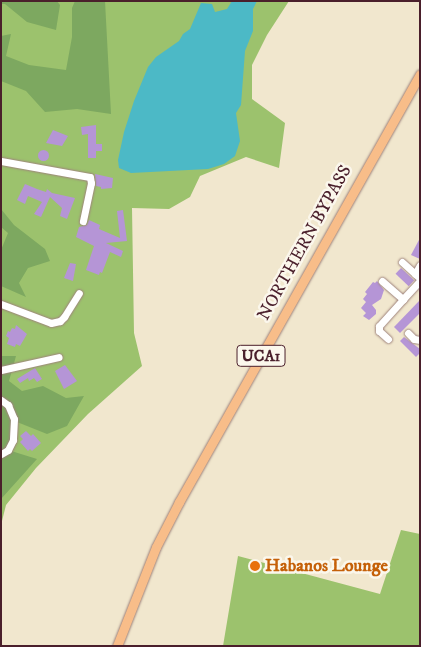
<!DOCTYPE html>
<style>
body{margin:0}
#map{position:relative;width:421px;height:647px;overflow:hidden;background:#f1e7ce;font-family:"IM FELL DW Pica",serif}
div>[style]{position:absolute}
.green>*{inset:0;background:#9cc26d}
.forest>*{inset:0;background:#7da860}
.water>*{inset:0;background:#4cb9c6}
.building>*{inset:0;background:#b595d6;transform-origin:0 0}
.round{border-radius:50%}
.roads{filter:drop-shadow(0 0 1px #9e837c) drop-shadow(0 0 1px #9e837c)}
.minor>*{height:7px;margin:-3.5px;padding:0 3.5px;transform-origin:3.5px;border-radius:3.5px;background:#fff}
.major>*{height:9px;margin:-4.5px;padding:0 4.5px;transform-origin:4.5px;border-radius:4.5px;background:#f8bd89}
.dots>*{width:14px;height:14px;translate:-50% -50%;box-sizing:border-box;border:2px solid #fbf7ec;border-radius:50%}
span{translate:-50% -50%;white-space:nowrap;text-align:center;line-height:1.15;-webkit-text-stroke:5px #fbf7ec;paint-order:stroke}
.shield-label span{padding:1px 4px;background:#fbf7ec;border:1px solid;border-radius:4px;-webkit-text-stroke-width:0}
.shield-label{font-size:16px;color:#4a1f2b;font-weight:700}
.street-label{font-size:18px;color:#4a1f2b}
.food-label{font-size:18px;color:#c56008;font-weight:700}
.left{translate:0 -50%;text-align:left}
.frame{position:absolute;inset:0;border:2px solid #4a1f2b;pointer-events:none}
</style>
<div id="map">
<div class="green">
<i style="clip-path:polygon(1px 1px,289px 1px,267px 35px,252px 65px,252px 99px,285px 123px,279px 168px,246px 157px,200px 176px,190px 197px,169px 209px,132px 208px,134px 333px,142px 366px,88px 414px,36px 468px,6px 505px,1px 525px)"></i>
<i style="clip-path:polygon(401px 530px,420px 534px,420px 646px,223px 646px,238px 556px,380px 594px)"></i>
</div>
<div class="forest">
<i style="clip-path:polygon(1px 1px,57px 1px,60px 5px,56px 30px,27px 22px,5px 4px,1px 4px)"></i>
<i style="clip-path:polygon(75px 1px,105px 1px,111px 114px,77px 109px,45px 112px,26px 91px,1px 81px,1px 36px,11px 34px,6px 56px,29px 65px,66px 70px,72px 37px,72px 8px)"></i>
<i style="clip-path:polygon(1px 209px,14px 225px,45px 249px,50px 261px,28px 268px,19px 283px,26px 297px,1px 286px,1px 250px,8px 233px,1px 227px)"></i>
<i style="clip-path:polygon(1px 356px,16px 356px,9px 381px,22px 391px,43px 386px,66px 398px,84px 396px,67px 426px,47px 434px,17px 422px,8px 450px,37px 459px,1px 499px)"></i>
</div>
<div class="water">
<i style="clip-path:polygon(232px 1px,257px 1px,253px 9px,253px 31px,245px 51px,241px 105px,236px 113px,240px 141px,235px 156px,224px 164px,208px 169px,131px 173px,119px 168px,118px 160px,124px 132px,134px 101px,148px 67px,156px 57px,179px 41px,183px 34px,190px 29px,201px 3px,212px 4px,215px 12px,227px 9px)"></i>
</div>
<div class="building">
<i style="clip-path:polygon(96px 125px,96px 144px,102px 144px,102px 151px,96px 151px,96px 158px,88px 158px,88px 134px,82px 135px,81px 127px)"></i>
<i style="clip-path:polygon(53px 130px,68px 136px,62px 146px,46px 143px)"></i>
<i class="round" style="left:37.5px;top:149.5px;width:11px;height:11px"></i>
<i style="clip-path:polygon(95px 174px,113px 178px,112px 188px,101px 189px,101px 187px,96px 186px)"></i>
<i style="clip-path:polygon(25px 184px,37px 189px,46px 192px,47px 189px,52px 193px,75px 198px,67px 219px,60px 216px,62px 208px,50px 197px,41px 217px,34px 214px,42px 202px,28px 196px,25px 204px,17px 200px)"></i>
<i style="clip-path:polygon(123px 210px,127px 241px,106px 243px,123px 251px,121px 257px,110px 252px,102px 273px,100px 272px,99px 275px,86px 270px,94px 246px,76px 237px,79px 227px,87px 225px,89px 220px,100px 225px,99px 229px,120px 238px,117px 211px)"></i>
<i style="clip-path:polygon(420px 238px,420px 259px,411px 255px)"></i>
<i style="clip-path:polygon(70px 263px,76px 264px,73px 281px,64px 278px)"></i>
<i style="left:401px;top:268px;width:18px;height:8px;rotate:43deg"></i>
<i style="clip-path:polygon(377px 281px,384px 290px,381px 299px,372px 305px,376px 310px,376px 314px,369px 320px,363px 316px,366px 313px,361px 308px,366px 302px,363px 299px,367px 294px,365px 292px,373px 282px,375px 283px)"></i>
<i style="clip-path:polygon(420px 300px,420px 313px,400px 333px,394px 327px)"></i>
<i style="clip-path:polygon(16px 325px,27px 334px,20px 346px,16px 344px,15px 347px,7px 344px,9px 338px,6px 336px,8px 331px,10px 332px,12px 328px,15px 329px)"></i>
<i style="clip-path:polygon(404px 337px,420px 349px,420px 353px,416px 357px,400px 341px)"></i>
<i style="clip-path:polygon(65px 365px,77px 381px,64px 389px,55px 371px)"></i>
<i style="clip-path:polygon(35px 368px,42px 379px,37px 382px,34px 378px,29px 381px,28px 378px,20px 383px,17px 379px)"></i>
<i style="clip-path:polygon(26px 431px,31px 436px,33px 434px,41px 443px,32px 451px,30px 449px,28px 451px,20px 442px,23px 439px,20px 436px)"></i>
</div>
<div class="roads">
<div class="minor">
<i style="left:1px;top:161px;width:90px;rotate:10.2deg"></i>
<i style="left:90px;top:177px;width:6px;rotate:81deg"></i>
<i style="left:91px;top:183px;width:39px;rotate:102deg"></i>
<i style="left:402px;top:262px;width:24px;rotate:42deg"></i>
<i style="left:415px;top:274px;width:10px;rotate:-61deg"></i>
<i style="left:382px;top:281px;width:28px;rotate:41deg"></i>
<i style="left:403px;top:299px;width:25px;rotate:-47deg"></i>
<i style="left:1px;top:304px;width:53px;rotate:20.8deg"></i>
<i style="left:51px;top:323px;width:9px;rotate:-13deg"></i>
<i style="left:60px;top:321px;width:6px;rotate:-45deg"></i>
<i style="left:64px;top:317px;width:28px;rotate:-58deg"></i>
<i style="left:408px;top:333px;width:8px;rotate:45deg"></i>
<i style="left:414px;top:339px;width:6px;rotate:9deg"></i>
<i style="left:388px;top:339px;width:12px;rotate:-138deg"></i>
<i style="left:379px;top:331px;width:5px;rotate:-90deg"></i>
<i style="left:379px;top:326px;width:36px;rotate:-48deg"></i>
<i style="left:1px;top:370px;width:59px;rotate:-12.6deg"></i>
<i style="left:1px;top:400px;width:9px;rotate:36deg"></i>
<i style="left:8px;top:405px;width:15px;rotate:67deg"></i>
<i style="left:14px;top:419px;width:21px;rotate:93deg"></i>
<i style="left:13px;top:440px;width:11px;rotate:117deg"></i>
<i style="left:8px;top:450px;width:8px;rotate:150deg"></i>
</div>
<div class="major">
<i style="left:117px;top:646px;width:106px;rotate:-68.5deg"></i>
<i style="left:156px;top:547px;width:51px;rotate:-62.9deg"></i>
<i style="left:179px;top:502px;width:491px;rotate:-60.6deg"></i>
</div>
</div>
<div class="dots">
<i style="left:255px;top:566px;background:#e8710a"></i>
</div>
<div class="shield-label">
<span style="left:261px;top:356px">UCA1</span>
</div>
<div class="street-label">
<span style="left:305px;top:243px;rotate:-61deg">NORTHERN BYPASS</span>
</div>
<div class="food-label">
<span class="left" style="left:265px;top:566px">Habanos Lounge</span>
</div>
<div class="frame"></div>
</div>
